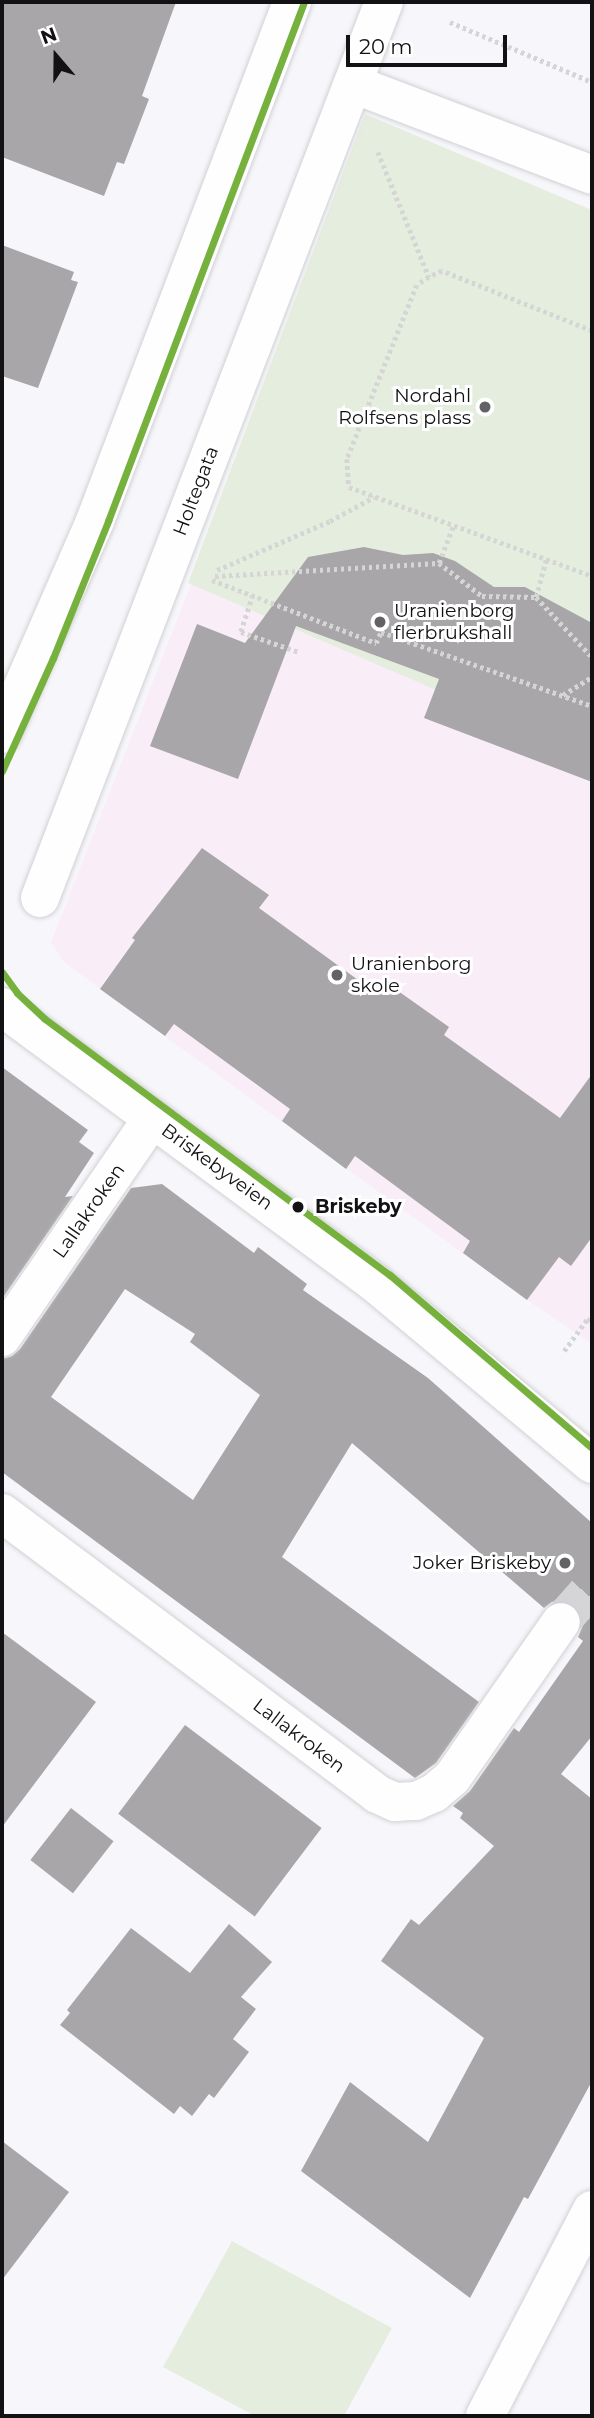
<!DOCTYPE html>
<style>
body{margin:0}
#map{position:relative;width:594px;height:2418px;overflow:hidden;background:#f7f7fb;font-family:Montserrat,sans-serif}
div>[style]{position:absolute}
.education>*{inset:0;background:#f9edf8}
.green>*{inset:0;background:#e5eede}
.building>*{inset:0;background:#a8a6a9;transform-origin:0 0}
.street-tunnel>*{height:38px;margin-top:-19px;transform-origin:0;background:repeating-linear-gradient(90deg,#d5d5d8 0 38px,transparent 0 57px)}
.path>*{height:4.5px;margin-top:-2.25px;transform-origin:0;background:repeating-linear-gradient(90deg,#d5d5d6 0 3.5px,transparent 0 7px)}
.roads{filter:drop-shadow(0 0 2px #d1d1d5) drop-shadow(0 0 2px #d1d1d5)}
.street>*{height:38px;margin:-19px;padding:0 19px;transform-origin:19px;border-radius:19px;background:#fefefe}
.tram-1>*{height:7px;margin:-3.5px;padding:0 3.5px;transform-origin:3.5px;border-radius:3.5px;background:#77b13d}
.dots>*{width:19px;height:19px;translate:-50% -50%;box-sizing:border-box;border:4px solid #fff;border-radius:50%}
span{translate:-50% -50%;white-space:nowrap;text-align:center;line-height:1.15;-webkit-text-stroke:6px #fff;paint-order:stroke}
.poi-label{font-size:19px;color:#121215}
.right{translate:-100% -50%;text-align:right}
.left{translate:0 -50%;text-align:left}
.street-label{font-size:19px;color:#121215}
.stop-label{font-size:19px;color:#121215;font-weight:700}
.frame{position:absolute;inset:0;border:4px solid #121215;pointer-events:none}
.north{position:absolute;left:21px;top:21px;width:70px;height:70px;-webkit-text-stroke:5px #fff;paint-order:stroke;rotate:340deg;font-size:19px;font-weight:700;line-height:28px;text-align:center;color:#121215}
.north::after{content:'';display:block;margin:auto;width:24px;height:32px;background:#121215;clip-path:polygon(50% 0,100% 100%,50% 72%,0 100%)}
.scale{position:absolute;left:346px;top:35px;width:161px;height:32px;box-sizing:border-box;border:4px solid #121215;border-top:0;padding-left:9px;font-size:21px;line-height:24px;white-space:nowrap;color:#121215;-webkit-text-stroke:5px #fff;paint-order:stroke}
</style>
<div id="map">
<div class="education">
<i style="clip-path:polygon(191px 584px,592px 728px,592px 1344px,527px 1300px,100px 989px,63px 961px,51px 942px)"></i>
</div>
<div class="green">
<i style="clip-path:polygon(365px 114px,592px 210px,592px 757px,188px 583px)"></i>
<i style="clip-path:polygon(232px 2241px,392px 2328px,344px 2416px,255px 2416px,163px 2367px)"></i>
</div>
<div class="building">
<i style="clip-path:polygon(2px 2px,176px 2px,142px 96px,149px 99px,124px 164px,117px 162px,104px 196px,2px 157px)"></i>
<i style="clip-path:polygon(2px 245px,74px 272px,71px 280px,78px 282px,38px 388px,2px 376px)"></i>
<i style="clip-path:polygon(364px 547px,403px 555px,433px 553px,455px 561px,494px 587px,525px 587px,592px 623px,592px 782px,424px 718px,439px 679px,296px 626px,238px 779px,150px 746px,197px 624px,245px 643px,308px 557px)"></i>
<i style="clip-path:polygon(202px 848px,269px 895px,259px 908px,376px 993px,384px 981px,449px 1027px,444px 1035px,560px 1118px,592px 1074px,592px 1237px,571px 1266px,559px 1257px,527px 1300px,463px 1253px,470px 1241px,355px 1156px,346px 1169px,282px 1121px,290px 1109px,174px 1024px,165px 1036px,100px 989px,135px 940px,132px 938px)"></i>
<i style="clip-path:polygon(2px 1067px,88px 1130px,79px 1142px,94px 1153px,65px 1197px,73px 1196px,2px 1299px)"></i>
<i style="clip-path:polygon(evenodd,162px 1184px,254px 1253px,258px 1247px,307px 1284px,303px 1290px,428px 1378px,592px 1523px,592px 1736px,561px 1774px,592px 1799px,592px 2081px,528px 2199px,524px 2197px,470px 2298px,301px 2171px,350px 2082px,428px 2142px,484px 2038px,381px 1961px,411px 1919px,419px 1925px,494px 1846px,460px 1818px,463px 1813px,453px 1806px,470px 1791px,514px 1728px,519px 1732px,583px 1641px,578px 1637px,583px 1625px,581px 1613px,574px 1605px,564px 1600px,552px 1602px,544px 1608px,352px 1443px,282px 1557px,479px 1702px,436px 1763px,415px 1778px,2px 1472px,2px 1359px,12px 1356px,20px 1349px,131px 1188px,162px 1184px,125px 1289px,195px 1334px,190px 1342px,260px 1395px,193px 1500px,51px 1397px,125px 1289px)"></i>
<i style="clip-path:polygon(2px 1632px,96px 1702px,2px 1827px)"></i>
<i style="left:185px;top:1725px;width:171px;height:111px;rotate:37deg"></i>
<i style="left:71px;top:1808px;width:54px;height:66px;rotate:38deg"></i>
<i style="clip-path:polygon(229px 1924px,272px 1962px,241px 1997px,256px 2009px,233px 2039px,249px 2052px,214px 2098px,209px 2094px,192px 2116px,180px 2106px,174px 2114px,60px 2025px,70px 2013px,67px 2010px,131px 1928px,190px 1973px)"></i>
<i style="clip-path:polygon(2px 2141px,69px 2192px,2px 2280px)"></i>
</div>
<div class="street-tunnel">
<i style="left:561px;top:1622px;width:47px;rotate:-48.5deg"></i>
</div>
<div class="path">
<i style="left:450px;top:22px;width:154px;rotate:22.9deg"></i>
<i style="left:378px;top:152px;width:135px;rotate:67.8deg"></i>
<i style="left:592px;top:331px;width:162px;rotate:-158.2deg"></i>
<i style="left:442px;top:271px;width:14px;rotate:155deg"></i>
<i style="left:429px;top:277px;width:14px;rotate:146deg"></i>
<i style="left:417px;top:285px;width:188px;rotate:111.9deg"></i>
<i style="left:347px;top:459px;width:28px;rotate:86deg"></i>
<i style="left:349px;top:487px;width:259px;rotate:20.1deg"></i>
<i style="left:439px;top:563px;width:40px;rotate:-69deg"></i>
<i style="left:217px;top:570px;width:123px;rotate:-23.4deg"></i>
<i style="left:330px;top:521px;width:50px;rotate:-28.6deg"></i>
<i style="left:215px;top:576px;width:224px;rotate:-3.3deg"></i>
<i style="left:439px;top:563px;width:54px;rotate:37.5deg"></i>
<i style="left:482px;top:596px;width:54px;rotate:1.1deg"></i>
<i style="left:536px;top:597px;width:82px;rotate:47deg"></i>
<i style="left:212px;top:580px;width:176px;rotate:21deg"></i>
<i style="left:376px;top:643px;width:12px;rotate:-66deg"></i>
<i style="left:381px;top:632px;width:224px;rotate:19.3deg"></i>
<i style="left:253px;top:595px;width:39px;rotate:108deg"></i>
<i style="left:241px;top:632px;width:61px;rotate:19deg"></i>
<i style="left:536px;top:597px;width:39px;rotate:-75deg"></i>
<i style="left:563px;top:695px;width:34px;rotate:-32deg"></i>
<i style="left:564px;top:1351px;width:39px;rotate:-54deg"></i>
<i style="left:587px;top:1319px;width:6px;rotate:31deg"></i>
</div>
<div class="roads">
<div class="street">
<i style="left:353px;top:84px;width:256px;rotate:20.8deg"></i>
<i style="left:2px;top:734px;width:232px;rotate:-66.4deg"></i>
<i style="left:95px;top:521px;width:555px;rotate:-69.21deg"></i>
<i style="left:40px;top:898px;width:960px;rotate:-69deg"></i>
<i style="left:2px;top:1007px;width:464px;rotate:36.5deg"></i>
<i style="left:375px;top:1283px;width:283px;rotate:39.8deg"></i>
<i style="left:2px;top:1337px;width:265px;rotate:-55.5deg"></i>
<i style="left:2px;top:1513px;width:469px;rotate:36.8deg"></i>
<i style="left:377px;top:1794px;width:20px;rotate:24deg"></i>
<i style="left:395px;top:1802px;width:21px;rotate:-3deg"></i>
<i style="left:416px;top:1801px;width:20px;rotate:-24deg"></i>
<i style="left:434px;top:1793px;width:23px;rotate:-40deg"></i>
<i style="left:452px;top:1778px;width:190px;rotate:-55.1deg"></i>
<i style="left:485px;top:2416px;width:232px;rotate:-62.6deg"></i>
</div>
</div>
<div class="tram-1">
<i style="left:2px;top:771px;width:124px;rotate:-65.7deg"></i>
<i style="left:53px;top:658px;width:148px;rotate:-68.1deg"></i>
<i style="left:108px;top:521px;width:555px;rotate:-69.31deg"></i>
<i style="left:2px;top:972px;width:26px;rotate:54deg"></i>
<i style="left:17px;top:993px;width:38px;rotate:43deg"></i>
<i style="left:45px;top:1019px;width:430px;rotate:36.6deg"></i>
<i style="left:390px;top:1275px;width:266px;rotate:40.6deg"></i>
</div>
<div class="dots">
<i style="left:485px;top:407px;background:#626266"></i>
<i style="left:380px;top:622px;background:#626266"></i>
<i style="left:337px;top:975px;background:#626266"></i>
<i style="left:298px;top:1207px;background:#121215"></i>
<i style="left:565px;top:1563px;background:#626266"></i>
</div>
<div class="poi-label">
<span class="right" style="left:471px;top:407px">Nordahl<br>Rolfsens plass</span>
<span class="left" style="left:394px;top:622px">Uranienborg<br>flerbrukshall</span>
<span class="left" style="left:351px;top:975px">Uranienborg<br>skole</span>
<span class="right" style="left:551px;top:1563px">Joker Briskeby</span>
</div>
<div class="street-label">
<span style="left:196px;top:491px;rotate:-69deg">Holtegata</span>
<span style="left:217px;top:1167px;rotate:36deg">Briskebyveien</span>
<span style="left:89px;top:1211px;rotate:-55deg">Lallakroken</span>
<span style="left:299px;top:1736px;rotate:37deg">Lallakroken</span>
</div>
<div class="stop-label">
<span class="left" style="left:315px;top:1207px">Briskeby</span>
</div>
<div class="frame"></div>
<div class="north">N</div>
<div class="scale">20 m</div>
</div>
